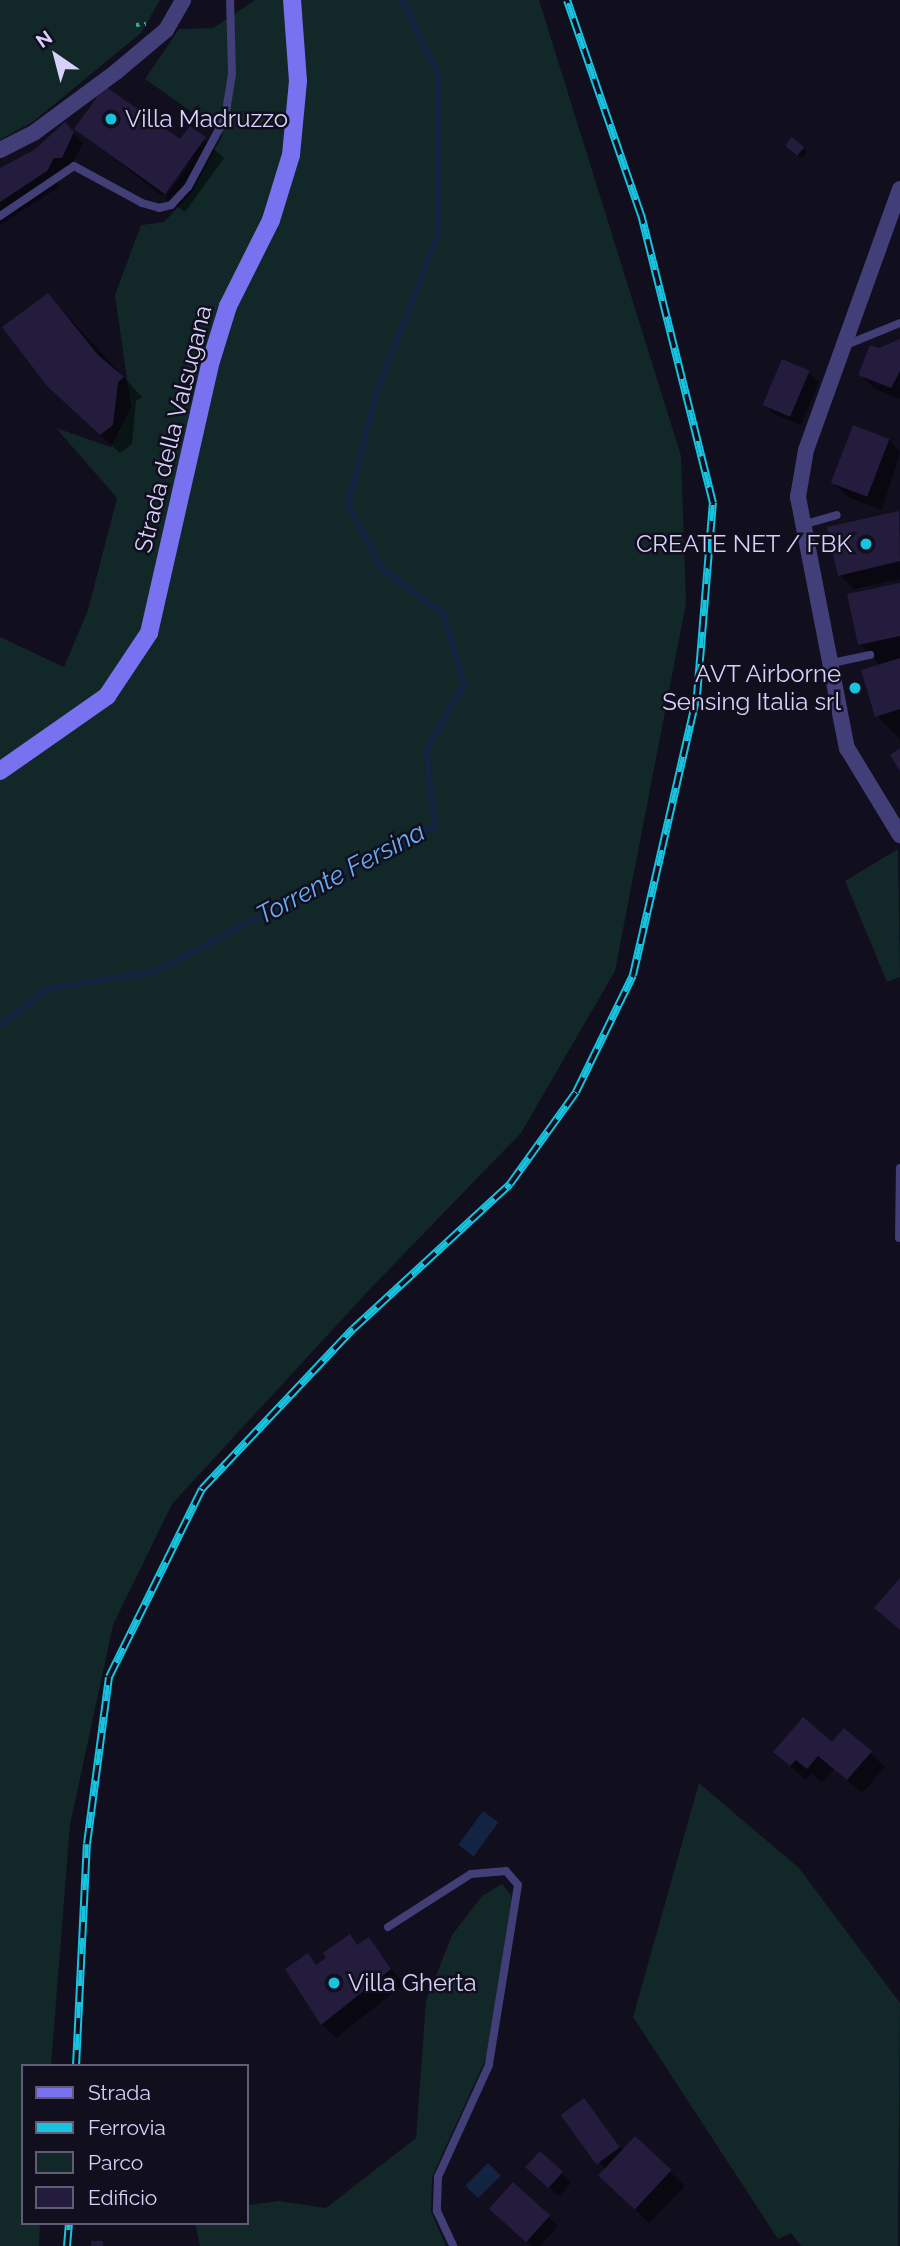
<!DOCTYPE html>
<style>
body{margin:0}
#map{position:relative;width:900px;height:2246px;overflow:hidden;background:#110e1e;font-family:Raleway,sans-serif}
div>[style]{position:absolute}
.green>*{inset:0;background:#122727}
.water>*{inset:0;background:#132442;transform-origin:0 0}
.shadow>*{inset:0;background:#0007}
.stream>*{height:6px;margin:-3px;padding:0 3px;transform-origin:3px;border-radius:3px;background:#132442}
.building>*{inset:0;background:#241c3d;transform-origin:0 0}
.path>*{height:3.5px;margin-top:-1.75px;transform-origin:0;background:repeating-linear-gradient(90deg,#3aa4a2 0 3.5px,transparent 0 8.5px)}
.service>*{height:8px;margin:-4px;padding:0 4px;transform-origin:4px;border-radius:4px;background:#423e78}
.minor>*{height:16px;margin:-8px;padding:0 8px;transform-origin:8px;border-radius:8px;background:#423e78}
.secondary>*{height:18px;margin:-9px;padding:0 9px;transform-origin:9px;border-radius:9px;background:#7871f0}
.rail>*{height:8px;margin-top:-4px;transform-origin:0;background:repeating-linear-gradient(90deg,#110e1e 0 16px,#17c3df 0 32px);box-sizing:border-box;border-block:2px solid #17c3df}
.dots>*{width:19px;height:19px;translate:-50% -50%;box-sizing:border-box;border:4px solid #110e1e;border-radius:50%}
span{translate:-50% -50%;white-space:nowrap;text-align:center;line-height:1.15;-webkit-text-stroke:5px #110e1e;paint-order:stroke}
.poi-label{font-size:24px;color:#d6d0fa}
.left{translate:0 -50%;text-align:left}
.right{translate:-100% -50%;text-align:right}
.street-label{font-size:24px;color:#d6d0fa}
.water-label{font-size:26px;color:#68acef;font-style:italic}
.legend{position:absolute;left:21px;top:2064px;width:228px;height:161px;box-sizing:border-box;background:#110e1e;border:2px solid #605c76;margin:0;padding:9px 12px;list-style:none;font-size:21px;color:#d6d0fa}
.legend li{display:flex;align-items:center;gap:14px;height:35px}
.legend b{width:35px;border:2px solid #605c76}
.north{position:absolute;left:21px;top:21px;width:70px;height:70px;-webkit-text-stroke:5px #110e1e;paint-order:stroke;rotate:325deg;font-size:19px;font-weight:700;line-height:28px;text-align:center;color:#d6d0fa}
.north::after{content:'';display:block;margin:auto;width:24px;height:32px;background:#d6d0fa;clip-path:polygon(50% 0,100% 100%,50% 72%,0 100%)}
</style>
<div id="map">
<div class="green">
<i style="clip-path:polygon(0 0,160px 0,141px 33px,34px 121px,0 140px)"></i>
<i style="clip-path:polygon(255px 0,539px 0,681px 456px,686px 603px,615px 971px,521px 1133px,370px 1289px,172px 1504px,113px 1625px,70px 1825px,51px 2066px,23px 2066px,23px 2223px,40px 2223px,39px 2246px,0 2246px,0 637px,64px 667px,88px 610px,117px 498px,56px 428px,111px 447px,131px 407px,115px 295px,141px 225px,164px 222px,192px 192px,223px 134px,145px 79px,179px 29px,213px 28px)"></i>
<i style="clip-path:polygon(898px 849px,900px 977px,887px 982px,845px 881px)"></i>
<i style="clip-path:polygon(699px 1783px,799px 1868px,900px 2003px,898px 2246px,801px 2246px,791px 2233px,778px 2239px,633px 2017px)"></i>
<i style="clip-path:polygon(502px 1884px,511px 1895px,512px 1916px,487px 2056px,432px 2177px,431px 2211px,446px 2246px,200px 2246px,195px 2223px,247px 2223px,247px 2205px,279px 2201px,326px 2208px,416px 2138px,426px 2001px,452px 1935px,482px 1896px)"></i>
</div>
<div class="water">
<i style="left:483px;top:1811px;width:19px;height:42px;rotate:36deg"></i>
<i style="left:488px;top:2163px;width:18px;height:32px;rotate:45deg"></i>
</div>
<div class="shadow">
<i style="clip-path:polygon(65px 124px,83px 143px,71px 166px,64px 167px,56px 180px,60px 186px,0 225px,0 171px,35px 152px)"></i>
<i style="clip-path:polygon(190px 128px,224px 158px,185px 212px,165px 198px,197px 153px,162px 196px,77px 129px,180px 141px)"></i>
<i style="clip-path:polygon(803px 148px,807px 152px,802px 158px,791px 150px)"></i>
<i style="clip-path:polygon(48px 295px,142px 397px,136px 401px,132px 444px,120px 453px,68px 405px)"></i>
<i style="clip-path:polygon(900px 341px,900px 399px,875px 389px,860px 374px,880px 350px)"></i>
<i style="clip-path:polygon(809px 372px,819px 382px,801px 425px,774px 414px,765px 404px)"></i>
<i style="clip-path:polygon(854px 428px,889px 440px,900px 452px,882px 510px,848px 497px,833px 483px)"></i>
<i style="clip-path:polygon(898px 512px,900px 579px,854px 589px,840px 575px)"></i>
<i style="clip-path:polygon(900px 585px,900px 739px,877px 716px,881px 666px,860px 644px)"></i>
<i style="clip-path:polygon(832px 1745px,870px 1753px,885px 1767px,862px 1793px,834px 1769px,822px 1782px,811px 1773px,805px 1780px,776px 1752px)"></i>
<i style="clip-path:polygon(349px 1937px,359px 1946px,368px 1940px,404px 1984px,336px 2038px,322px 2024px,308px 1955px,318px 1966px)"></i>
<i style="clip-path:polygon(584px 2101px,623px 2151px,635px 2138px,685px 2186px,649px 2223px,600px 2175px,605px 2169px,564px 2116px)"></i>
<i style="clip-path:polygon(540px 2154px,571px 2183px,559px 2196px,537px 2176px)"></i>
<i style="clip-path:polygon(513px 2184px,558px 2226px,540px 2246px,532px 2246px,501px 2218px)"></i>
</div>
<div class="stream">
<i style="left:0;top:1025px;width:61px;rotate:-37.1deg"></i>
<i style="left:49px;top:988px;width:105px;rotate:-8.7deg"></i>
<i style="left:153px;top:972px;width:318px;rotate:-27.4deg"></i>
<i style="left:435px;top:826px;width:77px;rotate:-96.8deg"></i>
<i style="left:426px;top:750px;width:75px;rotate:-59.7deg"></i>
<i style="left:464px;top:685px;width:74px;rotate:-105.7deg"></i>
<i style="left:444px;top:614px;width:77px;rotate:-144deg"></i>
<i style="left:382px;top:569px;width:72px;rotate:-118deg"></i>
<i style="left:348px;top:505px;width:114px;rotate:-75.8deg"></i>
<i style="left:376px;top:394px;width:171px;rotate:-68.7deg"></i>
<i style="left:438px;top:235px;width:161px;rotate:-90deg"></i>
<i style="left:438px;top:74px;width:82px;rotate:-115.9deg"></i>
</div>
<div class="building">
<i style="clip-path:polygon(105px 86px,180px 139px,190px 126px,206px 137px,165px 194px,74px 129px)"></i>
<i style="clip-path:polygon(65px 122px,74px 132px,62px 158px,54px 158px,47px 171px,0 202px,0 168px,34px 150px)"></i>
<i style="left:792px;top:137px;width:16px;height:11px;rotate:40deg"></i>
<i style="clip-path:polygon(48px 293px,98px 355px,124px 377px,118px 382px,113px 425px,100px 435px,47px 386px,2px 327px)"></i>
<i style="clip-path:polygon(900px 339px,900px 371px,891px 388px,858px 375px,870px 345px,879px 348px)"></i>
<i style="left:782px;top:359px;width:30px;height:50px;rotate:23deg"></i>
<i style="left:853px;top:425px;width:39px;height:62px;rotate:21deg"></i>
<i style="clip-path:polygon(899px 511px,900px 561px,838px 576px,827px 527px)"></i>
<i style="clip-path:polygon(900px 583px,900px 636px,858px 645px,847px 594px)"></i>
<i style="clip-path:polygon(900px 658px,900px 709px,875px 717px,861px 670px)"></i>
<i style="clip-path:polygon(900px 748px,900px 771px,890px 755px)"></i>
<i style="clip-path:polygon(900px 1578px,900px 1630px,874px 1608px)"></i>
<i style="clip-path:polygon(803px 1717px,832px 1742px,844px 1728px,872px 1751px,847px 1780px,818px 1756px,807px 1769px,796px 1760px,790px 1766px,773px 1752px)"></i>
<i style="clip-path:polygon(350px 1934px,357px 1945px,369px 1937px,391px 1969px,321px 2025px,285px 1969px,308px 1953px,316px 1965px,326px 1958px,323px 1953px)"></i>
<i style="left:584px;top:2098px;width:61px;height:29px;rotate:54deg"></i>
<i style="left:635px;top:2136px;width:50px;height:54px;rotate:43deg"></i>
<i style="left:540px;top:2151px;width:31px;height:22px;rotate:42deg"></i>
<i style="left:513px;top:2182px;width:50px;height:36px;rotate:42deg"></i>
<i style="left:91px;top:2241px;width:12px;height:5px"></i>
</div>
<div class="path">
<i style="left:136px;top:25px;width:10px;rotate:-6deg"></i>
</div>
<div class="service">
<i style="left:0;top:216px;width:89px;rotate:-34deg"></i>
<i style="left:74px;top:166px;width:77px;rotate:28.6deg"></i>
<i style="left:142px;top:203px;width:18px;rotate:16deg"></i>
<i style="left:159px;top:208px;width:12px;rotate:-14deg"></i>
<i style="left:171px;top:205px;width:25px;rotate:-47deg"></i>
<i style="left:188px;top:187px;width:78px;rotate:-61.8deg"></i>
<i style="left:225px;top:118px;width:45px;rotate:-81deg"></i>
<i style="left:232px;top:74px;width:74px;rotate:-91.5deg"></i>
<i style="left:846px;top:345px;width:58px;rotate:-22.2deg"></i>
<i style="left:802px;top:525px;width:36px;rotate:-16deg"></i>
<i style="left:832px;top:663px;width:39px;rotate:-12deg"></i>
<i style="left:899px;top:1238px;width:70px;rotate:-89.2deg"></i>
<i style="left:388px;top:1927px;width:98px;rotate:-32.6deg"></i>
<i style="left:471px;top:1874px;width:35px;rotate:-5deg"></i>
<i style="left:506px;top:1871px;width:18px;rotate:49deg"></i>
<i style="left:518px;top:1885px;width:182px;rotate:99.2deg"></i>
<i style="left:489px;top:2065px;width:123px;rotate:114.5deg"></i>
<i style="left:438px;top:2177px;width:34px;rotate:92deg"></i>
<i style="left:437px;top:2211px;width:38px;rotate:65deg"></i>
</div>
<div class="minor">
<i style="left:0;top:150px;width:39px;rotate:-27deg"></i>
<i style="left:35px;top:132px;width:101px;rotate:-36.5deg"></i>
<i style="left:116px;top:72px;width:65px;rotate:-40deg"></i>
<i style="left:166px;top:30px;width:34px;rotate:-60deg"></i>
<i style="left:900px;top:189px;width:277px;rotate:109.8deg"></i>
<i style="left:806px;top:450px;width:48px;rotate:99.7deg"></i>
<i style="left:798px;top:497px;width:256px;rotate:79deg"></i>
<i style="left:847px;top:748px;width:102px;rotate:58.7deg"></i>
</div>
<div class="secondary">
<i style="left:0;top:771px;width:131px;rotate:-35deg"></i>
<i style="left:107px;top:696px;width:76px;rotate:-56.3deg"></i>
<i style="left:149px;top:633px;width:279px;rotate:-77.2deg"></i>
<i style="left:211px;top:361px;width:58px;rotate:-72.8deg"></i>
<i style="left:228px;top:306px;width:96px;rotate:-63.4deg"></i>
<i style="left:271px;top:220px;width:68px;rotate:-72.9deg"></i>
<i style="left:291px;top:155px;width:74px;rotate:-84.6deg"></i>
<i style="left:298px;top:81px;width:81px;rotate:-94.2deg"></i>
</div>
<div class="rail">
<i style="left:76px;top:2066px;width:222px;rotate:-87.2deg"></i>
<i style="left:87px;top:1844px;width:168px;rotate:-82.5deg"></i>
<i style="left:109px;top:1677px;width:210px;rotate:-63.7deg"></i>
<i style="left:202px;top:1489px;width:220px;rotate:-46.7deg"></i>
<i style="left:353px;top:1329px;width:214px;rotate:-42.7deg"></i>
<i style="left:510px;top:1184px;width:113px;rotate:-54.3deg"></i>
<i style="left:576px;top:1092px;width:130px;rotate:-64deg"></i>
<i style="left:633px;top:975px;width:286px;rotate:-77.1deg"></i>
<i style="left:697px;top:696px;width:194px;rotate:-85.3deg"></i>
<i style="left:713px;top:503px;width:297px;rotate:-104deg"></i>
<i style="left:641px;top:215px;width:227px;rotate:-109deg"></i>
<i style="left:67px;top:2246px;width:23px;rotate:-85deg"></i>
</div>
<div class="dots">
<i style="left:111px;top:119px;background:#17c3df"></i>
<i style="left:866px;top:544px;background:#17c3df"></i>
<i style="left:855px;top:688px;background:#17c3df"></i>
<i style="left:334px;top:1983px;background:#17c3df"></i>
</div>
<div class="poi-label">
<span class="left" style="left:125px;top:119px">Villa Madruzzo</span>
<span class="right" style="left:852px;top:544px">CREATE NET / FBK</span>
<span class="right" style="left:841px;top:688px">AVT Airborne<br>Sensing Italia srl</span>
<span class="left" style="left:348px;top:1983px">Villa Gherta</span>
</div>
<div class="street-label">
<span style="left:173px;top:429px;rotate:-76deg">Strada della Valsugana</span>
</div>
<div class="water-label">
<span style="left:341px;top:874px;rotate:-28deg">Torrente Fersina</span>
</div>
<ul class="legend">
<li><b style="height:9px;background:#7871f0"></b>Strada</li>
<li><b style="height:9px;background:#17c3df"></b>Ferrovia</li>
<li><b style="height:19px;background:#122727"></b>Parco</li>
<li><b style="height:19px;background:#241c3d"></b>Edificio</li>
</ul>
<div class="north">N</div>
</div>
